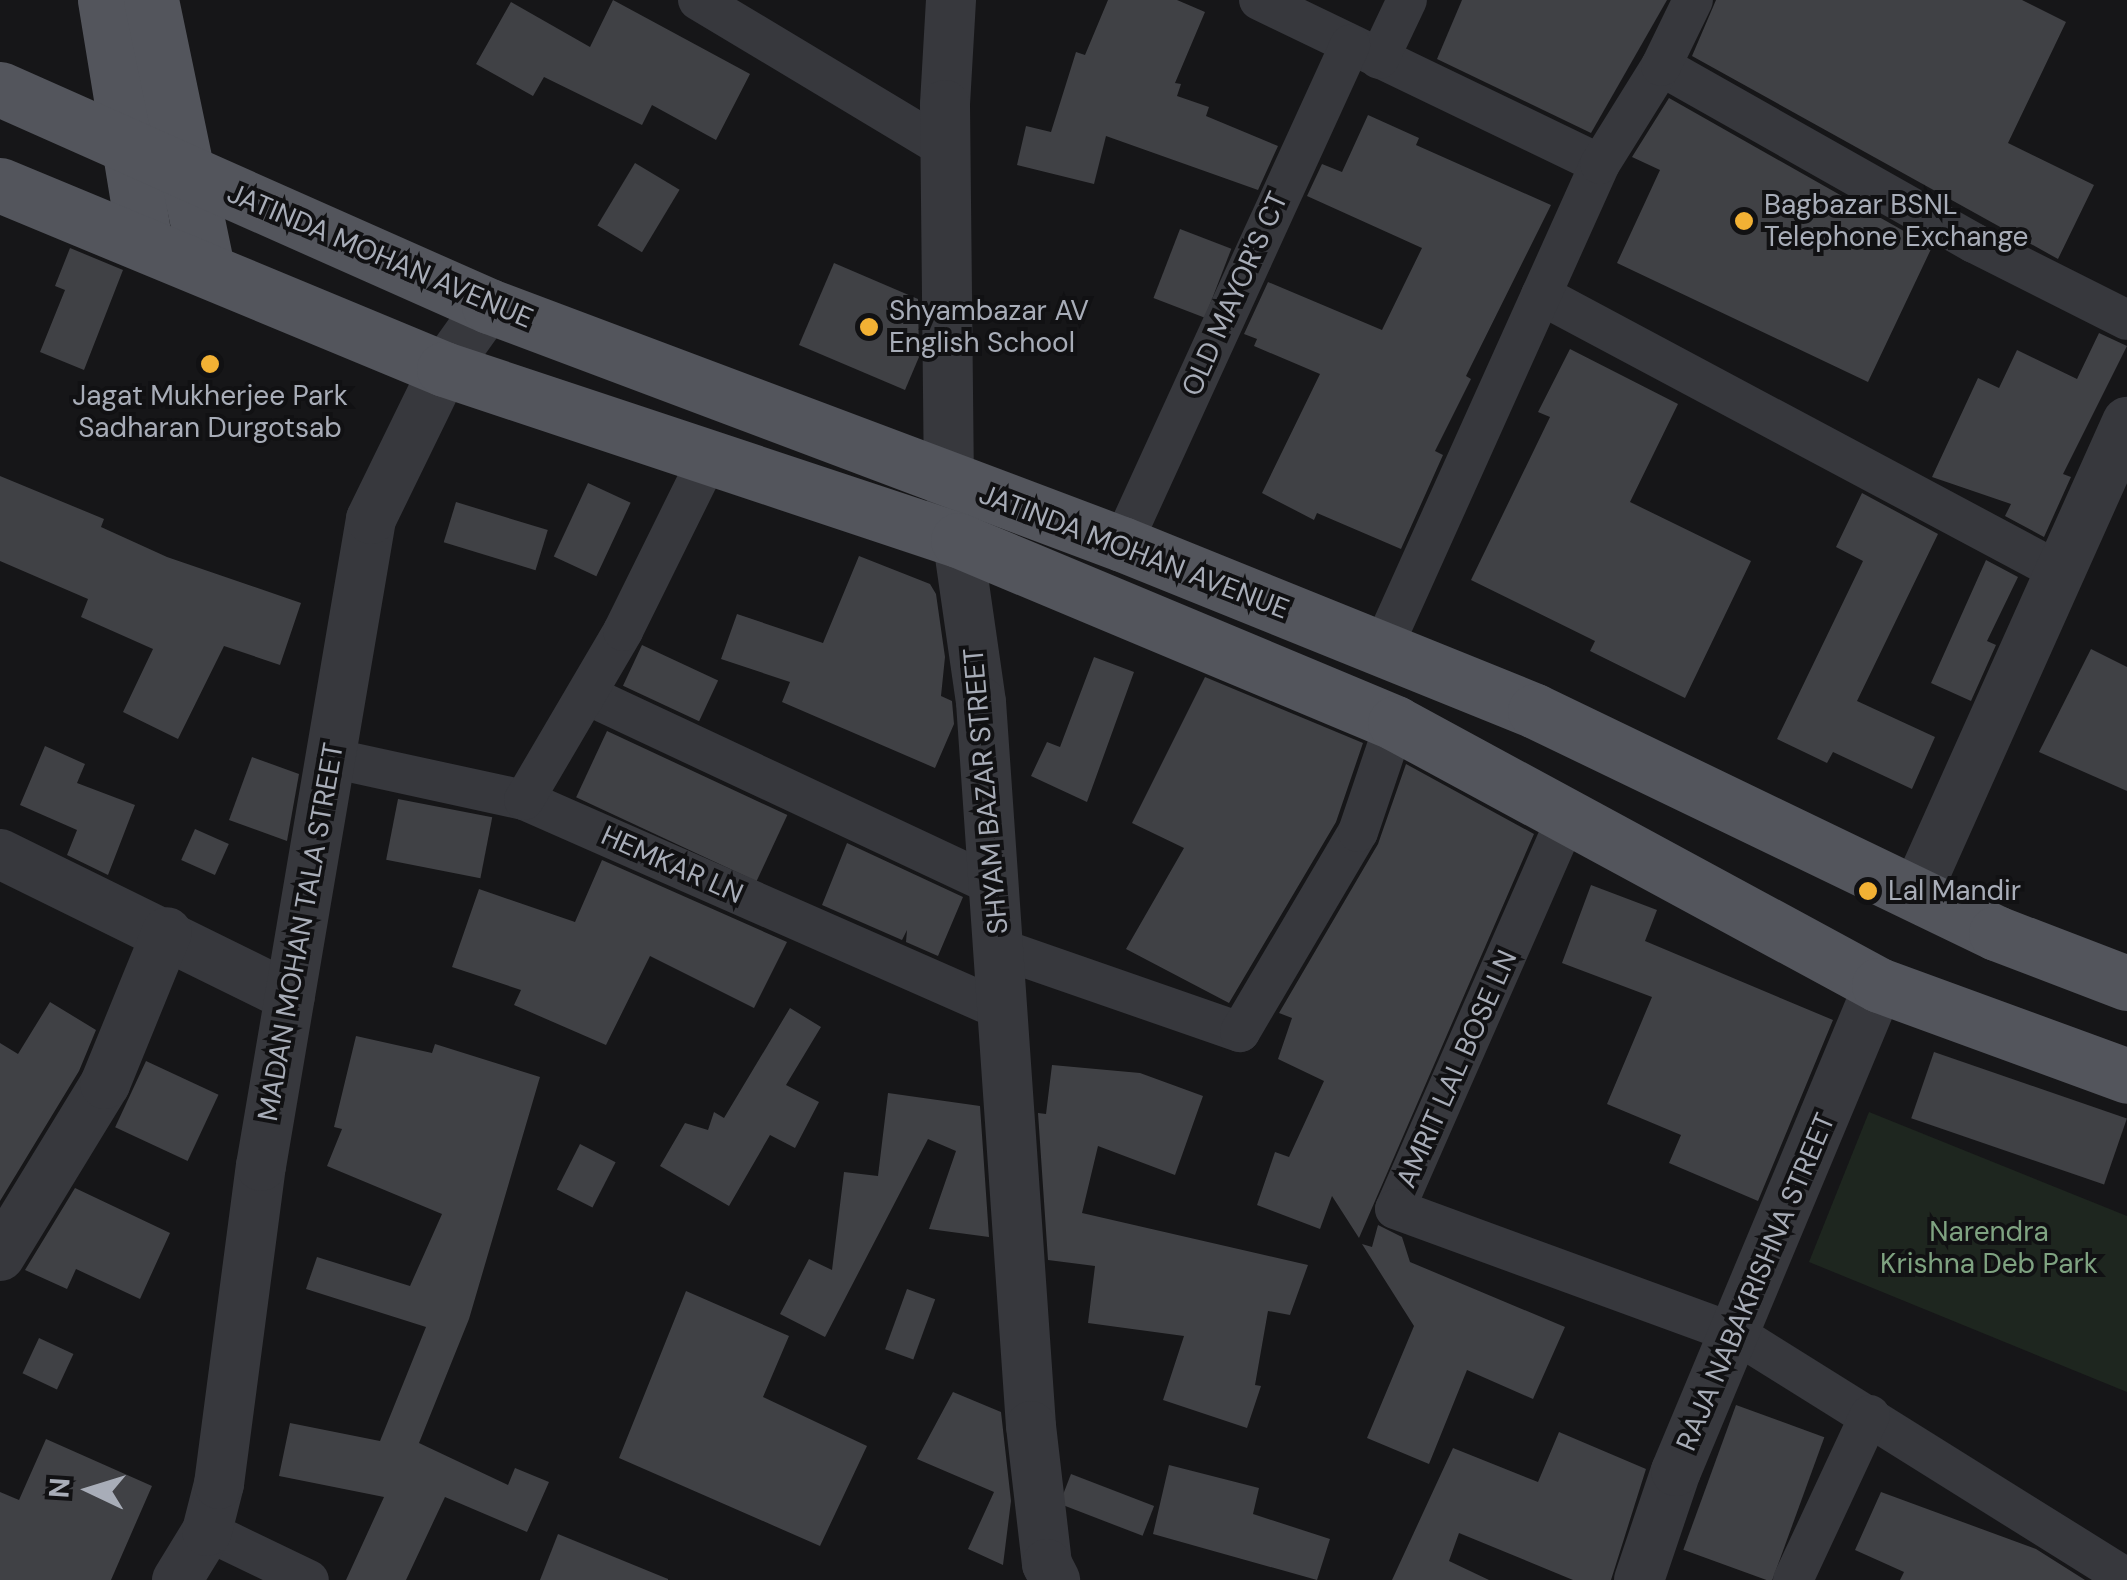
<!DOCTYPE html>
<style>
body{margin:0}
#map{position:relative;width:2127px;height:1580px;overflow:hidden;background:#161618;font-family:"DM Sans",sans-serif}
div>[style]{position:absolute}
.green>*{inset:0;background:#1e261f}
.building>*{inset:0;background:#404145;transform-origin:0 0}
.minor>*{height:40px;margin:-20px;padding:0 20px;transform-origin:20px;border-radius:20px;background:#37383d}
.tertiary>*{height:50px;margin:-25px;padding:0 25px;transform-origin:25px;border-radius:25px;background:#37383d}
.primary>*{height:55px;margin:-27.5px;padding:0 27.5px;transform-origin:27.5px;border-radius:27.5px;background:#53555c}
.dots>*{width:28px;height:28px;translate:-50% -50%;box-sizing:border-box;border:5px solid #111113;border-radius:50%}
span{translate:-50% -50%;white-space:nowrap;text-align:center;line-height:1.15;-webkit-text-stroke:8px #111113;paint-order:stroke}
.poi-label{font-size:28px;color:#a8adb8}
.left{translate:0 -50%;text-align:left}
.street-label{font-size:28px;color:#a8adb8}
.park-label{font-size:28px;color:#7fa381}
.north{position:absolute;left:40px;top:1440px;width:100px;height:100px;-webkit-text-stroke:8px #111113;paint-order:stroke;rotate:274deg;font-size:28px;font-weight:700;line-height:40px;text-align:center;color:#a8adb8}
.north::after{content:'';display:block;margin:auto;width:35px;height:45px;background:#a8adb8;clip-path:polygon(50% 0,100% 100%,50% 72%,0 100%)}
</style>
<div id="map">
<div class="green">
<i style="clip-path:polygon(1869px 1112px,2127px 1216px,2127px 1392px,1809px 1262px)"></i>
</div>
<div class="building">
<i style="clip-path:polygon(613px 0,750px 74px,716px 140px,652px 105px,642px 125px,544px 77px,533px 96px,476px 64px,511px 2px,590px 47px)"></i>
<i style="clip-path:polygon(1108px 0,1177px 0,1205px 12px,1175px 83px,1181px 84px,1177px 96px,1209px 107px,1206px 116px,1278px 146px,1258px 190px,1106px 136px,1094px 184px,1017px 165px,1026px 126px,1051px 132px,1076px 52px,1085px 55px)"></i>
<i style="clip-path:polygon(1462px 0,1667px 0,1591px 133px,1437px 59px)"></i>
<i style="clip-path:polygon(1716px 0,2022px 0,2066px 22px,2008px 143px,2094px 185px,2058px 259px,1692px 56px)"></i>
<i style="clip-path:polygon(1669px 98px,1932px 247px,1868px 382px,1617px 263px,1660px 170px,1632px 157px)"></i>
<i style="clip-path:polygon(1368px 115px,1419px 138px,1416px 145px,1551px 205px,1466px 376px,1471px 379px,1435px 451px,1443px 455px,1401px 549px,1317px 513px,1314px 520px,1262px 493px,1320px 374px,1254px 346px,1257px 339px,1244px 334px,1268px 282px,1382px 330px,1422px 248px,1307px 196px,1322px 164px,1342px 172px)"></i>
<i style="left:635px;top:163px;width:52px;height:73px;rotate:31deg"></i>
<i style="left:1180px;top:229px;width:55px;height:74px;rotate:21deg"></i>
<i style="clip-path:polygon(70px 248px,123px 270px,84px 370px,40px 352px,65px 290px,55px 286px)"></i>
<i style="clip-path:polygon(834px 263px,918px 299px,919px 357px,905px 390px,799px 345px)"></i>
<i style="clip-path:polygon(2099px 333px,2127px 346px,2063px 474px,2071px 477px,2044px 537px,2005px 516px,2011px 504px,1932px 477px,1978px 378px,1999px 388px,2017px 350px,2077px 379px)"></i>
<i style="clip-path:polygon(1570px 349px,1678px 404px,1630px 502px,1751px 561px,1685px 698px,1590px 651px,1595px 641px,1471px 580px,1550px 417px,1538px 412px)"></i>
<i style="clip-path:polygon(0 476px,104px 519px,101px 527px,167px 557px,301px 603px,280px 665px,224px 646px,178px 739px,123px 712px,153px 649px,81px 617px,88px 599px,0 561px)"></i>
<i style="left:588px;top:483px;width:47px;height:81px;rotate:25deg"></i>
<i style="clip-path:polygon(1862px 493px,1938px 534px,1857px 701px,1935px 737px,1912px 789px,1833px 752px,1827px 763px,1777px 739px,1863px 561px,1836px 547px)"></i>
<i style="left:456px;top:502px;width:96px;height:42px;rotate:17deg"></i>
<i style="clip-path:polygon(859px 556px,930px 584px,936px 594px,945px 657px,941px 696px,952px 701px,954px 724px,935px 768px,782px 702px,790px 682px,721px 659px,737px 614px,823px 643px)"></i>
<i style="clip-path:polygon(1986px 560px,2018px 577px,1987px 641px,1996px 645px,1971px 701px,1931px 683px)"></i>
<i style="left:642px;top:645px;width:84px;height:45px;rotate:25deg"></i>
<i style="clip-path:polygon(2091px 649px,2127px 667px,2127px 791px,2039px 752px)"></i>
<i style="clip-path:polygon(1094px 657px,1134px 672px,1087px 802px,1031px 776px,1047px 742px,1060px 747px)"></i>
<i style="clip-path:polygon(1205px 677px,1363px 743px,1336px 822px,1229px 1003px,1126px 949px,1184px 848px,1132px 823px)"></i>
<i style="left:607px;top:731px;width:199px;height:73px;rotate:25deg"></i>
<i style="clip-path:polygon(45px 746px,85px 764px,77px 783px,135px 805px,108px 875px,67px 855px,77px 830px,20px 805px)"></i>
<i style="clip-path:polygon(252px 757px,299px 774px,287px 841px,229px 820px)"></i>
<i style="clip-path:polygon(1406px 764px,1534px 834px,1359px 1238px,1332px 1196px,1320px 1229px,1257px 1205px,1275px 1152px,1289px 1157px,1324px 1081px,1278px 1059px,1292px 1018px,1279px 1013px,1378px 844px)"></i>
<i style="left:398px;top:799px;width:96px;height:62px;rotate:11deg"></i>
<i style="left:195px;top:829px;width:37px;height:34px;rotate:24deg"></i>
<i style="clip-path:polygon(847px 843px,963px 897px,938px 956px,906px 942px,907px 930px,902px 940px,822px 905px)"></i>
<i style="clip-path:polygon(602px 860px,787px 942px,754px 1008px,650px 956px,606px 1045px,514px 1005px,521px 990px,452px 967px,479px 889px,575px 922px)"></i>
<i style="clip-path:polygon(1591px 885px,1657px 910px,1645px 941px,1833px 1020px,1758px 1201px,1669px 1163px,1681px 1135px,1607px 1104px,1652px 997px,1562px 963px)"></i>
<i style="clip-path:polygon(50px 1002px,96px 1030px,79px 1071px,0 1201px,0 1043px,18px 1054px)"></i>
<i style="clip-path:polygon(790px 1008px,821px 1027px,786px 1085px,819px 1102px,795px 1148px,770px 1135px,729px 1206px,660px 1166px,685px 1123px,708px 1130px,714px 1112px,724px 1118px)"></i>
<i style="clip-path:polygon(356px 1036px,432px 1053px,435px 1044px,540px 1077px,469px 1319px,419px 1443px,508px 1485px,515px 1468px,549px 1482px,527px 1532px,445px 1497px,406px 1580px,346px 1580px,384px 1497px,279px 1476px,290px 1423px,380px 1441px,426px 1327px,306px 1289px,317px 1257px,410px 1286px,442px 1214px,327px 1166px,342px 1129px,334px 1127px)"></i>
<i style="left:1934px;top:1052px;width:204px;height:70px;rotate:19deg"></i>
<i style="left:146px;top:1061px;width:80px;height:73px;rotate:25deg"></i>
<i style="clip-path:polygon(1052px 1065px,1140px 1073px,1203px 1096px,1175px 1175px,1098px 1146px,1082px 1213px,1308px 1265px,1290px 1315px,1268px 1311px,1255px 1385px,1261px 1386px,1247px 1428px,1163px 1400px,1184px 1336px,1088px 1323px,1095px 1266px,1048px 1260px,1038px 1113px,1046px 1114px)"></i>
<i style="clip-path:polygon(888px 1093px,980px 1106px,989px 1237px,929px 1229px,956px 1151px,928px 1139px,825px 1337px,780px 1314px,809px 1259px,832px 1270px,844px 1172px,878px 1176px)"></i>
<i style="left:580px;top:1144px;width:40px;height:51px;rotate:27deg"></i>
<i style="clip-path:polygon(75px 1188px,170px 1233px,140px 1299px,76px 1269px,67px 1289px,25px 1270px)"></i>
<i style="clip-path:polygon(1378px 1225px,1402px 1237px,1410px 1262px,1565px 1327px,1533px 1399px,1467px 1370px,1429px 1464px,1367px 1438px,1414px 1326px,1362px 1244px,1372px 1247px)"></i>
<i style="left:907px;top:1289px;width:30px;height:64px;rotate:20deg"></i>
<i style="clip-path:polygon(686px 1291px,789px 1336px,763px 1397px,867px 1446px,820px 1546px,619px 1458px)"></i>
<i style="left:39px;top:1338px;width:38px;height:39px;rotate:25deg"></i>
<i style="clip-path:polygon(953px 1392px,1001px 1412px,1011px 1501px,1003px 1565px,968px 1549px,994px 1492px,917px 1459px)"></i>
<i style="left:1736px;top:1405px;width:94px;height:154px;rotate:20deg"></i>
<i style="clip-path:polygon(1559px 1432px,1646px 1469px,1611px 1580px,1573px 1580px,1459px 1533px,1449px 1561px,1489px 1580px,1392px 1580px,1453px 1448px,1538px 1482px)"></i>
<i style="clip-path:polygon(46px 1439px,152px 1486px,111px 1580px,0 1580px,0 1492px,19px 1500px)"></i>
<i style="clip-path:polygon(1169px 1465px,1259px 1488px,1253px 1514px,1330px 1539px,1317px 1580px,1153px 1534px)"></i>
<i style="left:1071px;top:1474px;width:89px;height:32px;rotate:21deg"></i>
<i style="clip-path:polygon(1881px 1492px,2036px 1549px,2085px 1580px,1900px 1580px,1904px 1572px,1855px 1550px)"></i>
<i style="clip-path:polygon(558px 1534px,668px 1579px,668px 1580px,540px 1580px)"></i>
</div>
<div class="minor">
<i style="left:698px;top:0;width:289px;rotate:31deg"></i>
<i style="left:1259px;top:0;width:378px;rotate:25.7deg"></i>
<i style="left:1379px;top:59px;width:65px;rotate:-64.6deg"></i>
<i style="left:1661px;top:66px;width:360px;rotate:29.5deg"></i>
<i style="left:1974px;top:243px;width:171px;rotate:26.7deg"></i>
<i style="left:1541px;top:295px;width:588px;rotate:28.09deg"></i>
<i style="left:1122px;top:544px;width:549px;rotate:-65.44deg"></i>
<i style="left:1382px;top:649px;width:532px;rotate:-65.8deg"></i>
<i style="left:1600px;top:164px;width:115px;rotate:-58.1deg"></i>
<i style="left:1661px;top:66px;width:73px;rotate:-64.1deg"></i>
<i style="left:587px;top:695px;width:448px;rotate:25.1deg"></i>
<i style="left:331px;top:758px;width:198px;rotate:12.3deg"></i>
<i style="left:524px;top:800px;width:521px;rotate:23.76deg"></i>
<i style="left:524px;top:800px;width:196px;rotate:-59.6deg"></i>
<i style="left:623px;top:631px;width:192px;rotate:-63.7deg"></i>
<i style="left:1568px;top:815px;width:430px;rotate:113.7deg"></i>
<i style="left:1395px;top:1209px;width:363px;rotate:20.1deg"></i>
<i style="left:1736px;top:1334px;width:461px;rotate:32deg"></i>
<i style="left:1001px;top:949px;width:253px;rotate:19.2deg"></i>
<i style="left:1240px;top:1032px;width:232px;rotate:-59.5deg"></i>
<i style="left:1358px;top:832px;width:115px;rotate:-71.3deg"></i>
<i style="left:207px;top:1531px;width:113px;rotate:25.7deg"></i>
<i style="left:1793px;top:1580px;width:182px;rotate:-65deg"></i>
</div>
<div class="tertiary">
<i style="left:951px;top:0;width:105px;rotate:93.3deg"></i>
<i style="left:945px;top:105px;width:375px;rotate:89.4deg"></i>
<i style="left:949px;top:480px;width:224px;rotate:81.8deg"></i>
<i style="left:981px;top:702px;width:726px;rotate:86.05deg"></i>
<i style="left:1031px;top:1426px;width:139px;rotate:83.4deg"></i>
<i style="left:1047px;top:1564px;width:18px;rotate:63deg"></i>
<i style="left:0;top:854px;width:323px;rotate:26.2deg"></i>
<i style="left:1918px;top:889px;width:512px;rotate:-65.89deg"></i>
<i style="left:0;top:1256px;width:202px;rotate:-58.6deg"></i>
<i style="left:105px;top:1084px;width:164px;rotate:-67.8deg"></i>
<i style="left:177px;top:1580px;width:57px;rotate:-58.5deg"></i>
<i style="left:207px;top:1531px;width:49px;rotate:-75.7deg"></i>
<i style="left:219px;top:1484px;width:321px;rotate:-82.5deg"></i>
<i style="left:261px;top:1166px;width:656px;rotate:-80.35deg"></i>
<i style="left:371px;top:519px;width:167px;rotate:-64deg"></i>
<i style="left:444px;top:369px;width:77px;rotate:-54.5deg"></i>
<i style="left:1639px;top:1580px;width:115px;rotate:-71.3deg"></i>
<i style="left:1676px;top:1471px;width:527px;rotate:-67.33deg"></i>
</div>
<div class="primary">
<i style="left:105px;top:0;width:247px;rotate:80.7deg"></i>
<i style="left:151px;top:0;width:275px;rotate:78.2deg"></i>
<i style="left:0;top:89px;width:535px;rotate:23.93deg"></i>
<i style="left:489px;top:306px;width:676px;rotate:20.61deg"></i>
<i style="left:1122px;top:544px;width:445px;rotate:22deg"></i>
<i style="left:1535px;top:711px;width:512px;rotate:25.71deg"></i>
<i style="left:1996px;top:933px;width:140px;rotate:20.9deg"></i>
<i style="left:0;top:185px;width:481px;rotate:22.5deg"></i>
<i style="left:444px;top:369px;width:542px;rotate:18.4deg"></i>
<i style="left:958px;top:540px;width:474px;rotate:22.7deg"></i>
<i style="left:1395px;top:723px;width:550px;rotate:28.43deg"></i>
<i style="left:1879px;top:985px;width:264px;rotate:20.1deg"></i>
</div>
<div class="dots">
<i style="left:1744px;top:221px;background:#f2b134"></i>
<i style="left:869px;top:327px;background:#f2b134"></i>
<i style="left:210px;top:364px;background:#f2b134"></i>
<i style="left:1868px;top:891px;background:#f2b134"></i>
</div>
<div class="poi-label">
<span class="left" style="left:1764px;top:221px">Bagbazar BSNL<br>Telephone Exchange</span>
<span class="left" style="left:889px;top:327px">Shyambazar AV<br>English School</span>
<span style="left:210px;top:412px">Jagat Mukherjee Park<br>Sadharan Durgotsab</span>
<span class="left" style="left:1888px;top:891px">Lal Mandir</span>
</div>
<div class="street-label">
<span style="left:380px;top:256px;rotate:23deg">JATINDA MOHAN AVENUE</span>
<span style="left:1235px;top:294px;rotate:-66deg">OLD MAYOR'S CT</span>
<span style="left:1134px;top:552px;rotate:21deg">JATINDA MOHAN AVENUE</span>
<span style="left:986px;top:791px;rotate:-95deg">SHYAM BAZAR STREET</span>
<span style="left:672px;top:865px;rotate:24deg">HEMKAR LN</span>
<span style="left:301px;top:932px;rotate:-80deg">MADAN MOHAN TALA STREET</span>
<span style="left:1457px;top:1069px;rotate:-66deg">AMRIT LAL BOSE LN</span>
<span style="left:1756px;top:1282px;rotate:-67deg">RAJA NABAKRISHNA STREET</span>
</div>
<div class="park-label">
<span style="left:1989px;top:1248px">Narendra<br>Krishna Deb Park</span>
</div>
<div class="north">N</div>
</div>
